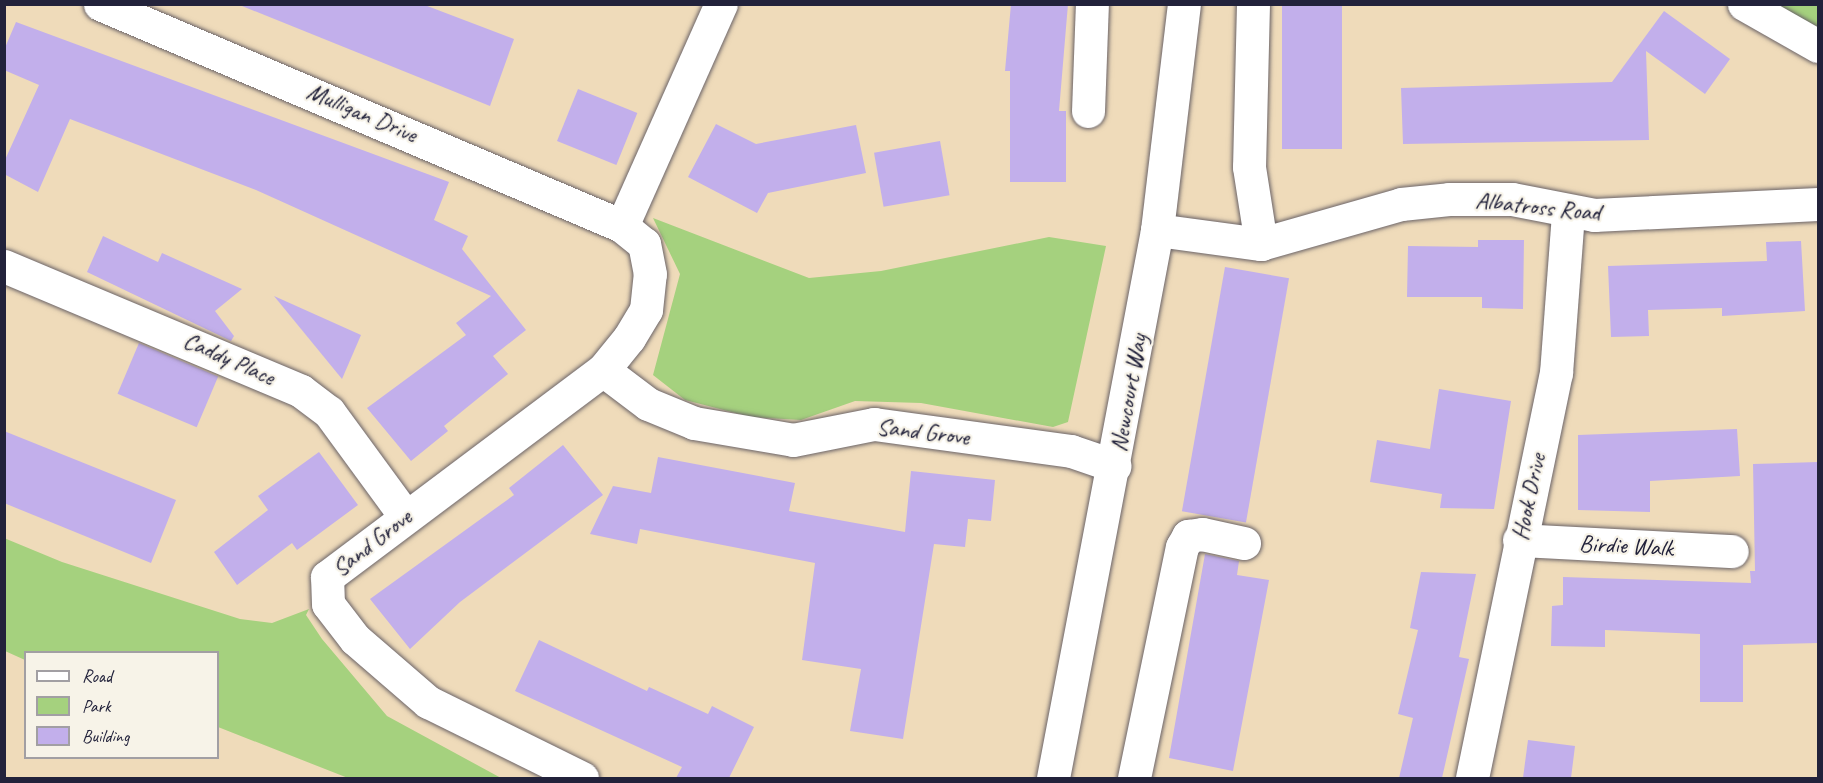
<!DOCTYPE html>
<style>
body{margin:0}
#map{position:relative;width:1823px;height:783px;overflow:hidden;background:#efdbba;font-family:Caveat,sans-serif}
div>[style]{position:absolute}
.green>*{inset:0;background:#a5d17e}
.building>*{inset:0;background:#c2afeb;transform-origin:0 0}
.roads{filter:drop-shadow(0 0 2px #6a6367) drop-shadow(0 0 2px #6a6367)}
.minor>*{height:33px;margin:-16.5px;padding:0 16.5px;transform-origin:16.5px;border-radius:16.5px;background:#fff}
.tertiary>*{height:33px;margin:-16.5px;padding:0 16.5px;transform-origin:16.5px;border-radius:16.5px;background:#fff}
span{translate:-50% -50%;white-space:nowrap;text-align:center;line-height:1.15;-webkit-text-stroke:4.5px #f7f3e8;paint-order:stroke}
.street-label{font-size:24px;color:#22223b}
.frame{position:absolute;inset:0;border:6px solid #22223b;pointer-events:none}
.legend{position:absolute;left:24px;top:651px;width:195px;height:108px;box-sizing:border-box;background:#f7f3e8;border:2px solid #a29fa3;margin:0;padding:8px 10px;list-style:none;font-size:18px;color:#22223b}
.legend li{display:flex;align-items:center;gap:12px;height:30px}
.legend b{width:30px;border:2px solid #a29fa3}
</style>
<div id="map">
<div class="green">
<i style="clip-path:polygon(1777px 5px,1818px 5px,1818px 30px)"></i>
<i style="clip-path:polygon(653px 218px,809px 278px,881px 271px,1049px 237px,1106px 246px,1068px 422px,1053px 427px,921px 403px,855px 401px,801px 420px,751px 417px,685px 400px,653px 375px,680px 274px)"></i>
<i style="clip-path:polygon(4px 538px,62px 562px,240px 619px,272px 623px,309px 609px,306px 615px,322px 639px,387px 716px,501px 778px,348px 778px,218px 727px,218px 652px,26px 652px,25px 660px,5px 651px)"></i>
</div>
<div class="building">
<i style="clip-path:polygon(422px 4px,514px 39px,490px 106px,242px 6px)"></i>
<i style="clip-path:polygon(1011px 4px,1068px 4px,1059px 111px,1066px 111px,1066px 182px,1010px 182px,1010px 71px,1005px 71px)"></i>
<i style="left:1282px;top:4px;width:60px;height:145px"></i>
<i style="clip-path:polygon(1664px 11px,1730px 59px,1705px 94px,1646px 51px,1649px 140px,1403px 144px,1401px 88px,1612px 82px)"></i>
<i style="clip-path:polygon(16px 22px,449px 182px,434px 220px,468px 236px,462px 249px,526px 330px,493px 356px,508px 374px,444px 426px,448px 431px,411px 461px,367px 408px,466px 335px,456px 323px,491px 296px,256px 190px,70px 119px,38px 192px,4px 174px,4px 162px,39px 85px,4px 70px,4px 50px)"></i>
<i style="left:578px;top:89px;width:64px;height:56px;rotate:22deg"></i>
<i style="clip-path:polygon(716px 124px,756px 144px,856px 125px,866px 173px,768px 193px,757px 213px,688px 177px)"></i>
<i style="left:940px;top:141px;width:55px;height:67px;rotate:80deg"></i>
<i style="clip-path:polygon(103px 236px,158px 262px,162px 253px,242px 289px,215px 311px,234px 336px,231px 341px,87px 272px)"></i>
<i style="clip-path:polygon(1478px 240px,1524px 240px,1523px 309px,1482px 308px,1482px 297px,1407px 297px,1408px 246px,1478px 247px)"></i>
<i style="clip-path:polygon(1801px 241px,1805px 311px,1722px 316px,1722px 308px,1648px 310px,1649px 336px,1611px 337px,1608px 266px,1767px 261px,1766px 242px)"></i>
<i style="left:1225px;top:267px;width:65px;height:248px;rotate:10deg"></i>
<i style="clip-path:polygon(274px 296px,361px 335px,342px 379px)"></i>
<i style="left:139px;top:343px;width:86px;height:55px;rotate:23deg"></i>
<i style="clip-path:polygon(1439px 389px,1511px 401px,1494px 509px,1440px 508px,1442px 494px,1370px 482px,1377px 440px,1430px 449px)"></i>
<i style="clip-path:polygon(1737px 429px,1740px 476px,1650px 481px,1650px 512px,1578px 510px,1578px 435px)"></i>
<i style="clip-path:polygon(4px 431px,176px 500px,151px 563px,4px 503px)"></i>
<i style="clip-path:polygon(563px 445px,603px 495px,460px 602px,410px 649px,370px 599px,514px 495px,509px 488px)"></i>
<i style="clip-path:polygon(319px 452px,358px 505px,297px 550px,292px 543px,237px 585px,214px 552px,268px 510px,258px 496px)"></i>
<i style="clip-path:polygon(658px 457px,795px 483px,789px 511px,905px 532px,911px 471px,995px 480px,991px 521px,968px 519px,965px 547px,934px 544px,903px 739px,850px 731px,861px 669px,802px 660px,815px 563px,640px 529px,637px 544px,590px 534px,613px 486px,651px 493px)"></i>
<i style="clip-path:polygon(1818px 462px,1818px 643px,1743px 645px,1743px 702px,1700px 702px,1700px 634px,1605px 630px,1605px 647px,1551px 646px,1552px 606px,1563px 605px,1563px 577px,1751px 583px,1750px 571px,1755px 571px,1753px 464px)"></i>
<i style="clip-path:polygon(1205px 554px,1239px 561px,1237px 575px,1269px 580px,1233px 771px,1169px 758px)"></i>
<i style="clip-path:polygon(1421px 572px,1476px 574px,1459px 657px,1469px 659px,1442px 778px,1399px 778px,1413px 718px,1398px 714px,1418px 630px,1410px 628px)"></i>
<i style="clip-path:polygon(539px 640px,647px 691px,649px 687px,708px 714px,712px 706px,754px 727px,729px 778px,676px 778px,682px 767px,515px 691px)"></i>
<i style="clip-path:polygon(1528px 740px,1575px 746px,1571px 778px,1523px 778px)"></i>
</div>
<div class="roads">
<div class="minor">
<i style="left:100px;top:4px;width:567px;rotate:23.04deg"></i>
<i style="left:1253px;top:4px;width:163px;rotate:91.4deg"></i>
<i style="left:1249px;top:167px;width:78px;rotate:81.1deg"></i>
<i style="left:1744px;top:4px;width:85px;rotate:29.6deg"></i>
<i style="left:1088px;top:111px;width:107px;rotate:-87.9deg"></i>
<i style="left:1157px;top:230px;width:105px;rotate:7.7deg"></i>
<i style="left:1261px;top:244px;width:146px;rotate:-15.9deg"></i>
<i style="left:1401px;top:204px;width:48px;rotate:-5.9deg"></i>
<i style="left:1449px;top:199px;width:63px"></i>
<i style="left:1512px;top:199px;width:84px;rotate:11deg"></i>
<i style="left:1594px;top:215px;width:224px;rotate:-2.8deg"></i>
<i style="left:4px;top:266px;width:322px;rotate:22.8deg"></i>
<i style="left:301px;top:391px;width:35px;rotate:37deg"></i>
<i style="left:329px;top:412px;width:129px;rotate:53.8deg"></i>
<i style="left:603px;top:370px;width:56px;rotate:37.1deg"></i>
<i style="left:648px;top:404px;width:50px;rotate:22.4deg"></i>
<i style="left:694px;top:423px;width:100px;rotate:9.7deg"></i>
<i style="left:793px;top:440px;width:83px;rotate:-11.2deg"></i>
<i style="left:874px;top:424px;width:199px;rotate:7.8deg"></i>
<i style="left:1071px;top:451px;width:46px;rotate:18.8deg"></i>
<i style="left:1519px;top:540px;width:213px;rotate:3deg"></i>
<i style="left:582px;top:778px;width:172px;rotate:-153.7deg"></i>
<i style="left:428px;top:702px;width:96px;rotate:-139.2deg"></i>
<i style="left:355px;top:639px;width:44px;rotate:-127.6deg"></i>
<i style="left:328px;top:604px;width:27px;rotate:-92deg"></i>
<i style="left:327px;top:577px;width:345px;rotate:-36.9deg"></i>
<i style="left:603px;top:370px;width:41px;rotate:-50.9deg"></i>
<i style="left:629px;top:338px;width:33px;rotate:-59deg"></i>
<i style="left:646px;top:310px;width:36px;rotate:-84deg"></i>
<i style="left:650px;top:274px;width:31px;rotate:-101deg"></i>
<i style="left:644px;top:244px;width:28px;rotate:-141deg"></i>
<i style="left:622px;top:226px;width:243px;rotate:-66deg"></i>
<i style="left:1134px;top:778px;width:236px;rotate:-78.3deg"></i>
<i style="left:1182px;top:547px;width:13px;rotate:-61deg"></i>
<i style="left:1188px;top:536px;width:14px;rotate:-8deg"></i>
<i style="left:1202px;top:534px;width:43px;rotate:12.1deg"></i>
<i style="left:1472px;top:778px;width:414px;rotate:-78.3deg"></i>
<i style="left:1556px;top:373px;width:160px;rotate:-85.7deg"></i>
</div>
<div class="tertiary">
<i style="left:1053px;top:778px;width:558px;rotate:-79.25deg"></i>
<i style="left:1157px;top:230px;width:228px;rotate:-83.2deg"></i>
</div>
</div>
<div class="street-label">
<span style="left:362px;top:113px;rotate:23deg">Mulligan Drive</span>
<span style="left:1538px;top:207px;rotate:6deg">Albatross Road</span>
<span style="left:229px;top:359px;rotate:24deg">Caddy Place</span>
<span style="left:1129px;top:393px;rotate:-80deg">Newcourt Way</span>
<span style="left:923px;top:432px;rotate:7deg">Sand Grove</span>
<span style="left:1529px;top:497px;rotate:-78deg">Hook Drive</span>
<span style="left:372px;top:543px;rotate:-38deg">Sand Grove</span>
<span style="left:1626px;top:546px;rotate:3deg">Birdie Walk</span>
</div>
<div class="frame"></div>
<ul class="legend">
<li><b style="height:8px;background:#fff"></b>Road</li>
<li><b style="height:16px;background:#a5d17e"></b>Park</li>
<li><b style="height:16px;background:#c2afeb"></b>Building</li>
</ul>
</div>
